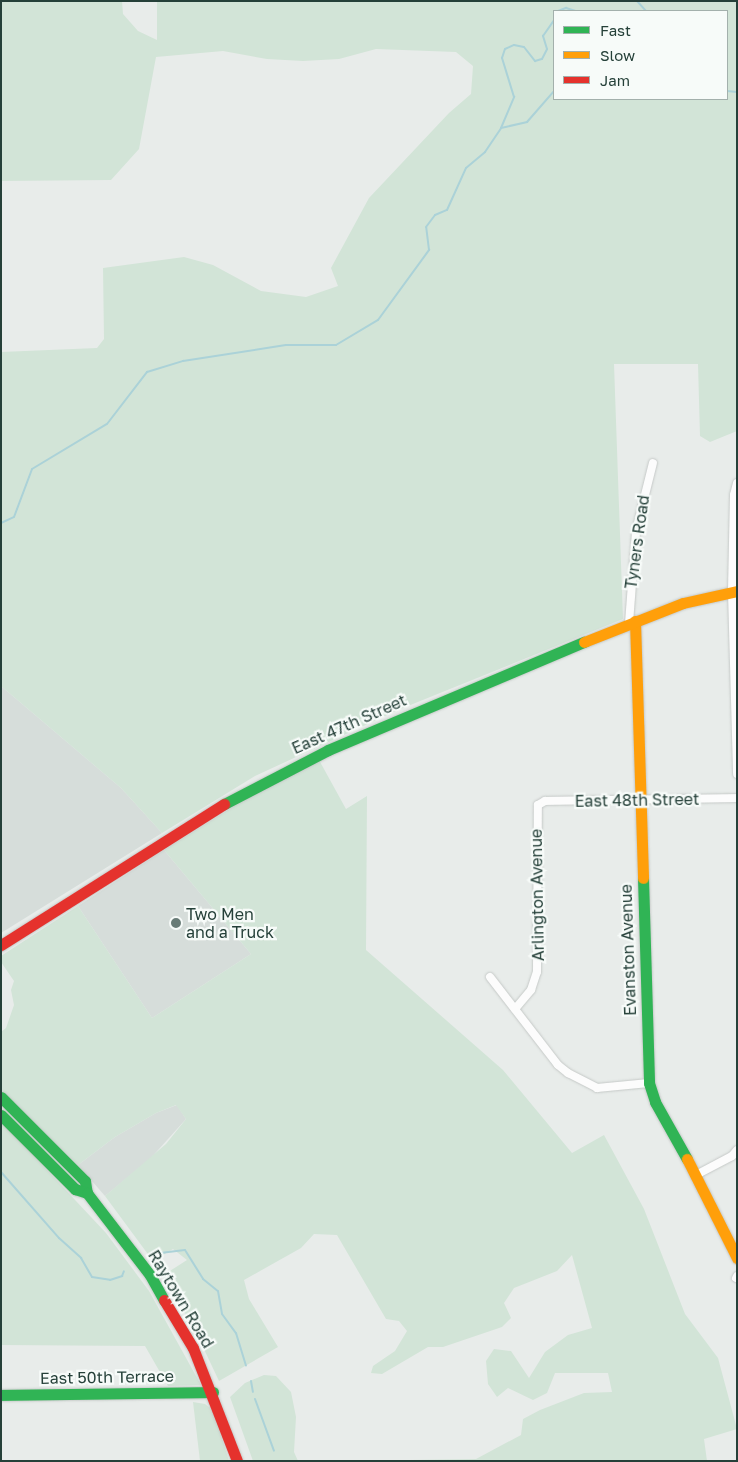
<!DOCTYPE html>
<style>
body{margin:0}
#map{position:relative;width:738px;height:1462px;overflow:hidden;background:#e8ecea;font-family:"Golos Text",sans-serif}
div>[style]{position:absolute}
.built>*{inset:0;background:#d6ddda}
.green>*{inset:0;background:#d2e4d7}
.stream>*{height:2px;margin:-1px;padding:0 1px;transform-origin:1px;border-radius:1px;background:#abd2d8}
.roads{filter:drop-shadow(0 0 1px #c5c9c7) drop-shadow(0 0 1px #c5c9c7)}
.street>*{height:8px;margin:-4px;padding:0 4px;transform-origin:4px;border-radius:4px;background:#fcfcfc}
.fast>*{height:11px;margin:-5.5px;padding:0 5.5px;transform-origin:5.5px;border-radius:5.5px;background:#30b455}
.slow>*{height:11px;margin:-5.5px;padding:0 5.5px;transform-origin:5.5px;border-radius:5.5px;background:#ff9f0a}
.jam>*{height:11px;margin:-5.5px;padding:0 5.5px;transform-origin:5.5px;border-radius:5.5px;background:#e5322d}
.dots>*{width:14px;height:14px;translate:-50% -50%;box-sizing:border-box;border:2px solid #f7fbf9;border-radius:50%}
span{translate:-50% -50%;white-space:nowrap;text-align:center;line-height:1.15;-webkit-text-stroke:4.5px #f7fbf9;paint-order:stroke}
.street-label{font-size:16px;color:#254039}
.poi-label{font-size:16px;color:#254039}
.left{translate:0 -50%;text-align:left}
.frame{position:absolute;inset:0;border:2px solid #254039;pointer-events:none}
.legend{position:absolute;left:553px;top:10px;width:175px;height:90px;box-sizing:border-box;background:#f7fbf9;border:1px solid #a3b0ac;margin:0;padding:6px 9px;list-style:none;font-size:15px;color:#254039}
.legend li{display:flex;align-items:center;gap:10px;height:25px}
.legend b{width:25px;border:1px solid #a3b0ac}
</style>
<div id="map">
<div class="built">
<i style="clip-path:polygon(1px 686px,121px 788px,162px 833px,1px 933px)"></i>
<i style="clip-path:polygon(164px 850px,251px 954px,152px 1018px,78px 906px)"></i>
<i style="clip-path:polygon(177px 1105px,186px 1119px,150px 1159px,105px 1196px,78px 1165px,115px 1137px,156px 1113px)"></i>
</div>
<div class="green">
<i style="clip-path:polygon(evenodd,1px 1px,122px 1px,123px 14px,138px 31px,157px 40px,157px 1px,737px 1px,737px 431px,710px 442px,700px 436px,698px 364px,614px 364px,623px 619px,398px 710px,255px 776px,162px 833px,121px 788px,1px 686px,1px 352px,97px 348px,104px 339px,103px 268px,184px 257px,213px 265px,261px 291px,306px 297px,338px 286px,331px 268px,369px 198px,449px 113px,471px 94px,473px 66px,456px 52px,376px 49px,339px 59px,303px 61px,267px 59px,223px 51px,156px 57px,139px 149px,111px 180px,1px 181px,1px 1px,554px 11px,727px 11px,727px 99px,554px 99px,554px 11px)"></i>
<i style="clip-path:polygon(319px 760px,346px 809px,367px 796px,366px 950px,503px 1070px,572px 1153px,604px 1135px,644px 1209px,685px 1314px,718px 1358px,737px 1429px,704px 1439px,707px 1461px,342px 1461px,476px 1459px,521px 1435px,523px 1419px,540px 1410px,584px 1393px,612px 1392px,608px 1373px,555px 1373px,547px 1393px,533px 1400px,508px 1388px,497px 1397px,488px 1384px,486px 1361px,494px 1349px,511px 1351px,529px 1378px,545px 1352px,568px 1335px,592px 1328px,572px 1255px,557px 1271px,514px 1288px,504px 1303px,511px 1318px,502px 1327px,443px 1347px,428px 1347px,382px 1374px,371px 1373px,373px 1366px,395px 1351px,407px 1331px,399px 1321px,386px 1319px,337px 1235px,314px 1234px,301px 1248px,244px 1280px,249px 1299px,278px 1347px,219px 1381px,194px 1328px,162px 1276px,187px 1260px,173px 1249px,153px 1261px,105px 1196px,166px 1144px,186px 1119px,176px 1105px,156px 1113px,115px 1137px,78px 1165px,1px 1090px,1px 1032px,6px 1028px,14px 1005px,11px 990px,14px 981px,1px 962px,1px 956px,78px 906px,152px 1018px,251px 954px,164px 850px,249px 797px)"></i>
<i style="clip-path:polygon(1px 1121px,106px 1233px,149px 1291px,201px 1385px,168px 1386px,145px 1346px,1px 1345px)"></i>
<i style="clip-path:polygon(264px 1375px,276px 1376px,291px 1392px,296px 1417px,294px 1452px,298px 1461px,253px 1461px,230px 1397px,245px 1383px)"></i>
<i style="clip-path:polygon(193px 1402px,205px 1404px,213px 1410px,229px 1461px,200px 1461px)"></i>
</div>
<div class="stream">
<i style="left:637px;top:1px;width:13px;rotate:48deg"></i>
<i style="left:558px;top:11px;width:9px;rotate:-21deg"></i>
<i style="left:566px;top:8px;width:10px;rotate:17deg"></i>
<i style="left:727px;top:91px;width:10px;rotate:6deg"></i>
<i style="left:501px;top:128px;width:34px;rotate:-67deg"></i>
<i style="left:514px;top:97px;width:41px;rotate:-107.1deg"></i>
<i style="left:502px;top:58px;width:9px;rotate:-72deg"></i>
<i style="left:505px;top:49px;width:10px;rotate:-24deg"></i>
<i style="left:514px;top:45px;width:10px;rotate:11deg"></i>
<i style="left:524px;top:47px;width:18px;rotate:52deg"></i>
<i style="left:535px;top:61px;width:7px;rotate:-16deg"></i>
<i style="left:542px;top:59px;width:11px;rotate:-63deg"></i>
<i style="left:547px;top:49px;width:14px;rotate:-107deg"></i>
<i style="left:543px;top:36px;width:19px;rotate:-55deg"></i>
<i style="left:1px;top:535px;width:12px;rotate:-90deg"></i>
<i style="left:1px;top:523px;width:14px;rotate:-25deg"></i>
<i style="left:14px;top:517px;width:51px;rotate:-69.4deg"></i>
<i style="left:32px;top:469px;width:87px;rotate:-31deg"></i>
<i style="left:107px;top:424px;width:66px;rotate:-52.4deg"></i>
<i style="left:147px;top:372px;width:38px;rotate:-17deg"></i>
<i style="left:183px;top:361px;width:104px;rotate:-8.8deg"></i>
<i style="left:286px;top:345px;width:50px"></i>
<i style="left:336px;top:345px;width:49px;rotate:-30.8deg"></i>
<i style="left:378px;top:320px;width:87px;rotate:-53.9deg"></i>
<i style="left:429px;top:250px;width:23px;rotate:-97deg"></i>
<i style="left:426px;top:227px;width:15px;rotate:-53deg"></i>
<i style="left:435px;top:215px;width:13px;rotate:-23deg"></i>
<i style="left:447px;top:210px;width:46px;rotate:-65.7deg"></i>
<i style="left:466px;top:168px;width:25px;rotate:-40deg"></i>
<i style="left:485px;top:152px;width:29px;rotate:-56deg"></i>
<i style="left:501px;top:128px;width:27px;rotate:-13deg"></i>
<i style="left:527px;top:122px;width:41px;rotate:-48.9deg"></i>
<i style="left:1px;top:1172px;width:88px;rotate:48.7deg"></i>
<i style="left:59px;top:1238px;width:30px;rotate:42deg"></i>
<i style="left:81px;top:1258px;width:22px;rotate:60deg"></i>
<i style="left:92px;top:1277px;width:18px;rotate:9deg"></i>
<i style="left:110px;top:1280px;width:13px;rotate:-18deg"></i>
<i style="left:122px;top:1276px;width:5px;rotate:-68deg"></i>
<i style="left:152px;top:1254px;width:33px;rotate:-7deg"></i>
<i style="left:185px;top:1250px;width:34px;rotate:58deg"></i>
<i style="left:203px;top:1279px;width:19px;rotate:39deg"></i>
<i style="left:218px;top:1291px;width:23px;rotate:80deg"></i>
<i style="left:222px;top:1314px;width:24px;rotate:54deg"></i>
<i style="left:236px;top:1333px;width:34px;rotate:73deg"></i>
<i style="left:251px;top:1381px;width:11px;rotate:80deg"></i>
<i style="left:255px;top:1399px;width:55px;rotate:69.9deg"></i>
</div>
<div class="roads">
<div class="street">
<i style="left:737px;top:483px;width:12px;rotate:104deg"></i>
<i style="left:734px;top:495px;width:97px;rotate:91.2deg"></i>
<i style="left:732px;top:592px;width:182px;rotate:88.4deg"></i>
<i style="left:629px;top:623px;width:92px;rotate:-85.6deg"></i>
<i style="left:636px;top:531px;width:70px;rotate:-76deg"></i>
<i style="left:490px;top:977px;width:111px;rotate:52.3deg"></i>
<i style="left:558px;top:1065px;width:13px;rotate:39deg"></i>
<i style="left:568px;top:1073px;width:33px;rotate:27deg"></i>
<i style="left:597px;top:1088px;width:52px;rotate:-5.5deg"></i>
<i style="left:515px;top:1009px;width:25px;rotate:-50deg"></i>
<i style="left:531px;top:990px;width:19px;rotate:-72deg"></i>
<i style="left:537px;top:972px;width:167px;rotate:-89.7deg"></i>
<i style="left:538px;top:805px;width:8px;rotate:-30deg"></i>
<i style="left:545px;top:801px;width:192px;rotate:-0.9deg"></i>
<i style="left:696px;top:1175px;width:41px;rotate:-27.8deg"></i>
<i style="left:732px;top:1156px;width:8px;rotate:-50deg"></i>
<i style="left:736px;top:1278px;width:2px;rotate:-63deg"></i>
</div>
<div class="fast">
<i style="left:224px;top:804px;width:117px;rotate:-27.4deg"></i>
<i style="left:328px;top:750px;width:278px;rotate:-22.9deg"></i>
<i style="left:643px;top:878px;width:205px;rotate:88.3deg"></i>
<i style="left:649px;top:1083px;width:20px;rotate:72deg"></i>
<i style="left:655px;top:1102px;width:65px;rotate:60.7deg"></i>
<i style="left:1px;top:1097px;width:119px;rotate:45deg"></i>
<i style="left:85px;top:1181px;width:12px;rotate:81deg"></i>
<i style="left:1px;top:1115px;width:105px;rotate:45deg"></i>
<i style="left:75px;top:1189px;width:13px;rotate:18deg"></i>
<i style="left:87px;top:1193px;width:103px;rotate:52.5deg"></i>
<i style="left:150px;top:1275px;width:29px;rotate:61deg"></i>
<i style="left:1px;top:1395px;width:212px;rotate:-0.8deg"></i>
</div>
<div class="slow">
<i style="left:635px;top:621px;width:257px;rotate:88.2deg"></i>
<i style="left:584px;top:642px;width:106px;rotate:-21.5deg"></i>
<i style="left:683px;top:603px;width:55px;rotate:-12.5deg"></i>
<i style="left:687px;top:1159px;width:111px;rotate:63.2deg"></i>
</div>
<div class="jam">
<i style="left:1px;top:945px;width:264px;rotate:-32.3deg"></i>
<i style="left:164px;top:1300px;width:56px;rotate:58.9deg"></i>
<i style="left:193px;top:1348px;width:121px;rotate:68.7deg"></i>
</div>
</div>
<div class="dots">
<i style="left:176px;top:923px;background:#697c77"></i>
</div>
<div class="street-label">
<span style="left:637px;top:542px;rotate:-82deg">Tyners Road</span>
<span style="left:349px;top:724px;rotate:-24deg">East 47th Street</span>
<span style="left:637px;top:800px;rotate:-1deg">East 48th Street</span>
<span style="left:537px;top:895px;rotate:-91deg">Arlington Avenue</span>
<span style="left:628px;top:950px;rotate:-92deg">Evanston Avenue</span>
<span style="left:181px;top:1299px;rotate:59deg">Raytown Road</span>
<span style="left:107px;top:1377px;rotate:-1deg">East 50th Terrace</span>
</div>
<div class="poi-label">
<span class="left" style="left:186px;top:923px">Two Men<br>and a Truck</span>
</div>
<div class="frame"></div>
<ul class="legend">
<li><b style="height:6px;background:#30b455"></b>Fast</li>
<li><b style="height:6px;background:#ff9f0a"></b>Slow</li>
<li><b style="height:6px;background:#e5322d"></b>Jam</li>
</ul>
</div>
